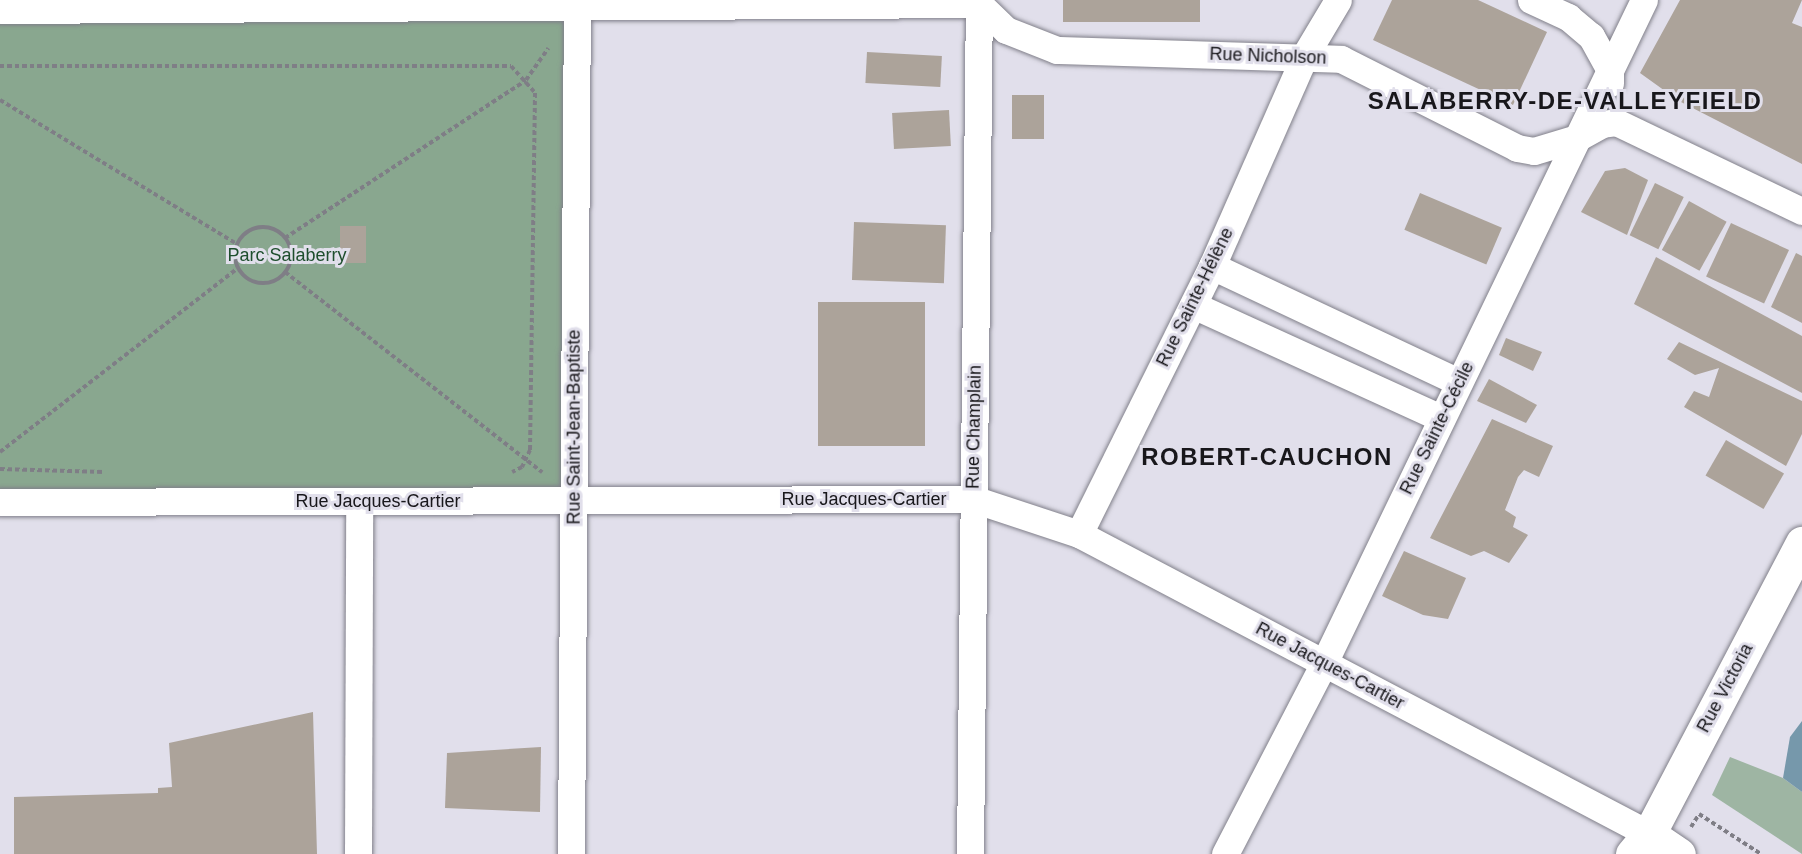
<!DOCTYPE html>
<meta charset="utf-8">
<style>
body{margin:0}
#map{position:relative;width:1802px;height:854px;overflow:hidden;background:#e1dfeb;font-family:Arial,sans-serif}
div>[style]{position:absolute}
.green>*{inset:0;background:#9eb5a3}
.forest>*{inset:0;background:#89a78f;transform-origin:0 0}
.water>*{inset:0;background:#7698ab}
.building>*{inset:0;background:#aca39a;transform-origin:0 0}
.path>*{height:4px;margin-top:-2px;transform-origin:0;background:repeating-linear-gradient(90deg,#7f7e86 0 4.5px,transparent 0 7.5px)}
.path>.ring{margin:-2px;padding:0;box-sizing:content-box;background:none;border:4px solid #7f7e86;border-radius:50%}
.roads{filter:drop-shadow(0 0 2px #81808a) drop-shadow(0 0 2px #81808a)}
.minor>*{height:27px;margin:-13.5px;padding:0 13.5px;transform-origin:13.5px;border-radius:13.5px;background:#fff}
.major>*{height:33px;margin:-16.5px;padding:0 16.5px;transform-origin:16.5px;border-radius:16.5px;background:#fff}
span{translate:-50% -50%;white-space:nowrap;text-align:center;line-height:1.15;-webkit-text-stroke:6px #e1dfeb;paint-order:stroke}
.street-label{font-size:18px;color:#18171b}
.park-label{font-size:18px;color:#1e4e2d}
.district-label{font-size:24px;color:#18171b;font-weight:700;letter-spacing:1.5px}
</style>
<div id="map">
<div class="green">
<i style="clip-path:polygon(1730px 757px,1783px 778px,1802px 792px,1802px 854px,1712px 795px)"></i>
</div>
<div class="forest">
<i style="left:577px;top:6px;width:494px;height:577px;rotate:90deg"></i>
</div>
<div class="water">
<i style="clip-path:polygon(1802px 721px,1802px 792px,1783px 778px,1790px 737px)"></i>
</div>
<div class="building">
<i style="left:1063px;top:0;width:137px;height:22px"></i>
<i style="clip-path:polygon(1392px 0,1478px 0,1547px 32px,1513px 105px,1373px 40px)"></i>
<i style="clip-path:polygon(1680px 0,1802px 0,1792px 23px,1802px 27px,1802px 164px,1679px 101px,1640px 73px)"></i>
<i style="left:867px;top:52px;width:75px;height:31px;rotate:3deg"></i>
<i style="left:1012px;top:95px;width:32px;height:44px"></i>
<i style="left:949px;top:110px;width:36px;height:57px;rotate:87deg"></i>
<i style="clip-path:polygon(1625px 168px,1648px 180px,1627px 235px,1581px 212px,1605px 171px)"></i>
<i style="left:1655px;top:183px;width:32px;height:58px;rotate:26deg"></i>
<i style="left:1420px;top:193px;width:89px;height:40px;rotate:23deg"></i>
<i style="left:1689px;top:201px;width:43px;height:56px;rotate:29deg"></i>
<i style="left:854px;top:222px;width:92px;height:58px;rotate:2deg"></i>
<i style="left:1731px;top:223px;width:64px;height:59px;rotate:25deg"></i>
<i style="left:340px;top:226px;width:26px;height:37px"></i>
<i style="clip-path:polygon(1796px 253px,1802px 256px,1802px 323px,1771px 307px)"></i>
<i style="clip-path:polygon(1656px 257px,1802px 336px,1802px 393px,1634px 304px)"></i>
<i style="left:925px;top:302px;width:144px;height:107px;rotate:90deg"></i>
<i style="clip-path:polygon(1506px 338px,1542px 352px,1533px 371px,1499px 355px)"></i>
<i style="clip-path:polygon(1679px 342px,1802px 401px,1802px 434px,1786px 466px,1684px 407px,1694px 391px,1709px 397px,1719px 368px,1695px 375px,1667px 359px)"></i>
<i style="clip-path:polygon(1489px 379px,1537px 405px,1526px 423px,1477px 401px)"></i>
<i style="clip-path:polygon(1492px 419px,1553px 446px,1539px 477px,1524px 470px,1518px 477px,1505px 510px,1516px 517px,1513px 527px,1528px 535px,1509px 563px,1484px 551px,1471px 556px,1430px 538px)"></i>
<i style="left:1726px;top:440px;width:67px;height:41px;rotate:30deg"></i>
<i style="clip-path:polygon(1404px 551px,1466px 578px,1448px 619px,1423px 615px,1382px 596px)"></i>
<i style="clip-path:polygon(313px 712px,317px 854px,14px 854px,14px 797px,158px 793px,158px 788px,172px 787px,169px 743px)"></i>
<i style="clip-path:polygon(541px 747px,540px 812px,445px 808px,447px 753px)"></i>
</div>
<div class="path">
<i style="left:0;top:66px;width:511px"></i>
<i style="left:511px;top:66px;width:36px;rotate:48deg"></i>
<i style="left:535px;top:93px;width:357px;rotate:90.8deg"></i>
<i style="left:530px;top:450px;width:19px;rotate:115deg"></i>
<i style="left:522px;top:467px;width:11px;rotate:153deg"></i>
<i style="left:0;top:100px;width:277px;rotate:31.3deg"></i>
<i class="ring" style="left:235px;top:227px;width:52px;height:52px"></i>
<i style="left:285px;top:238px;width:288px;rotate:-33.2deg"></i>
<i style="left:526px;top:80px;width:39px;rotate:-55deg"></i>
<i style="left:285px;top:272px;width:326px;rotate:37.9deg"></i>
<i style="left:0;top:452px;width:301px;rotate:-37.7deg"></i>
<i style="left:0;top:469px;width:104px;rotate:1.7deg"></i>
<i style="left:1691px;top:827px;width:15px;rotate:-58deg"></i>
<i style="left:1699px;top:814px;width:74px;rotate:32.8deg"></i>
</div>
<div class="roads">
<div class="minor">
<i style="left:1531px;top:0;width:41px;rotate:24.7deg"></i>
<i style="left:1568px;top:17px;width:30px;rotate:40deg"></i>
<i style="left:1591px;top:36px;width:39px;rotate:61deg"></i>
<i style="left:1610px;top:70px;width:13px;rotate:90deg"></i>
<i style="left:0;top:10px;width:979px;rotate:-0.35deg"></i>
<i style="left:979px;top:4px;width:37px;rotate:44deg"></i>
<i style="left:1006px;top:30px;width:55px;rotate:21.4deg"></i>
<i style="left:1057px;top:50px;width:284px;rotate:1.8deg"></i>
<i style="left:1341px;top:59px;width:197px;rotate:26.8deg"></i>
<i style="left:1517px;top:148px;width:17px;rotate:10deg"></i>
<i style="left:1534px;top:151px;width:45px;rotate:-16.8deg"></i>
<i style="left:1577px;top:138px;width:29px;rotate:-29deg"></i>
<i style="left:1602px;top:124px;width:14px;rotate:-8deg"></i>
<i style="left:1616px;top:122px;width:206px;rotate:25.6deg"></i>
<i style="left:1212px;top:266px;width:273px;rotate:25.2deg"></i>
<i style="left:1193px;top:305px;width:273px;rotate:24.5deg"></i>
<i style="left:0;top:502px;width:973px;rotate:-0.18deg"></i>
<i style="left:973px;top:499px;width:112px;rotate:18.3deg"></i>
<i style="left:1079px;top:534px;width:644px;rotate:27.76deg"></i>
<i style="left:1079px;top:534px;width:299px;rotate:-63.6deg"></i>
<i style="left:1212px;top:266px;width:228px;rotate:-66.2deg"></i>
<i style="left:1304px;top:57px;width:66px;rotate:-59.2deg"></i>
<i style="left:358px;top:854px;width:353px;rotate:-89.8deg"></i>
<i style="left:571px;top:854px;width:854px;rotate:-89.6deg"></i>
<i style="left:970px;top:854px;width:854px;rotate:-89.4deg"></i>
<i style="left:1225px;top:854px;width:215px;rotate:-62.6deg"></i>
<i style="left:1324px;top:663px;width:736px;rotate:-64.24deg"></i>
</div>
<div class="major">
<i style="left:1649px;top:834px;width:36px;rotate:34deg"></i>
<i style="left:1632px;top:854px;width:26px;rotate:-50deg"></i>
<i style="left:1649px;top:834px;width:329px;rotate:-62.3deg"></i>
</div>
</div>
<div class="street-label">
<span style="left:1268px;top:56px;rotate:2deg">Rue Nicholson</span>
<span style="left:1195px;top:297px;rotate:-64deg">Rue Sainte-Hélène</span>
<span style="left:574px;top:427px;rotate:-90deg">Rue Saint-Jean-Baptiste</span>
<span style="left:974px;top:427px;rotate:-89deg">Rue Champlain</span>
<span style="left:1437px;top:428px;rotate:-64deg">Rue Sainte-Cécile</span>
<span style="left:864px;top:499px">Rue Jacques-Cartier</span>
<span style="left:378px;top:501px">Rue Jacques-Cartier</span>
<span style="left:1330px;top:666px;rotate:28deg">Rue Jacques-Cartier</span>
<span style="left:1725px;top:688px;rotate:-62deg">Rue Victoria</span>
</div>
<div class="park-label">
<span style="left:287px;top:255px">Parc Salaberry</span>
</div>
<div class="district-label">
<span style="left:1565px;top:101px">SALABERRY-DE-VALLEYFIELD</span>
<span style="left:1267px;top:457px">ROBERT-CAUCHON</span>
</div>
</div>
